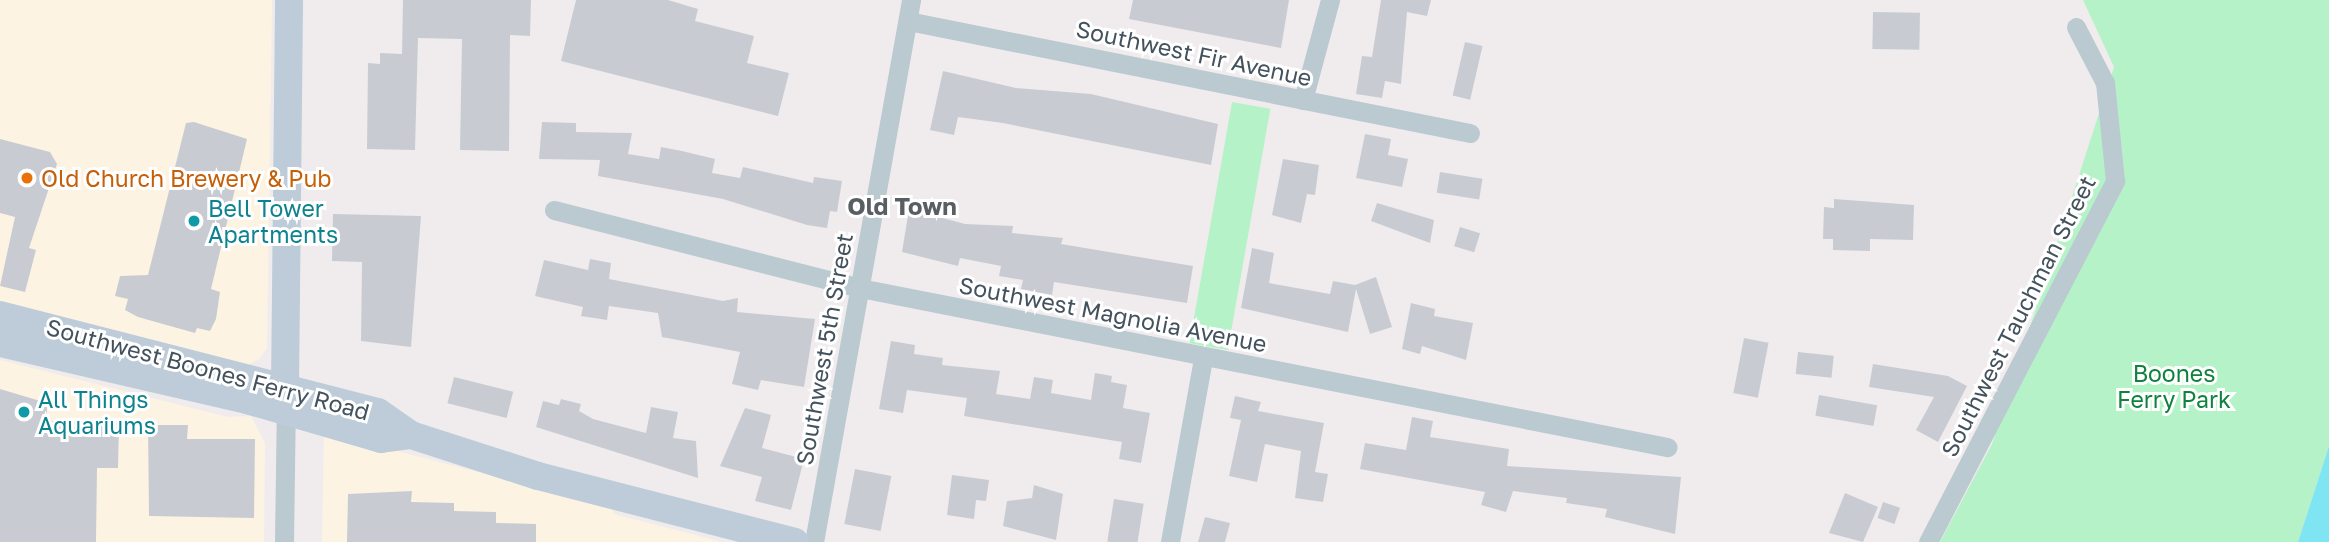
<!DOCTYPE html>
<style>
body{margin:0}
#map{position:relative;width:2329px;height:542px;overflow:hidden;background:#f0eced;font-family:"Golos Text",sans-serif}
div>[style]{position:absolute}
.commercial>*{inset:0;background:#fdf3e3}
.green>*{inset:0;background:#b6f2c8;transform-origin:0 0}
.water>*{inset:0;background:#7fe5f3}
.building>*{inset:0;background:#c8ccd2;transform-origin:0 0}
.street>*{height:19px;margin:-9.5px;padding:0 9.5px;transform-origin:9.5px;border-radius:9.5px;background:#bbc9d1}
.secondary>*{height:28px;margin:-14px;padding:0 14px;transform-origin:14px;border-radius:14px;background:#bdccd8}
.dots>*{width:19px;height:19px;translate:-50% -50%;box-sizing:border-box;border:4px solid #fff;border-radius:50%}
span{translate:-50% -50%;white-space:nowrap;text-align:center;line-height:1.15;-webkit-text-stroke:6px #fff;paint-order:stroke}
.street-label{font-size:23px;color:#43525c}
.food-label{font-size:23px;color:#c56008}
.left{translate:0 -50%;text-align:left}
.culture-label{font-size:23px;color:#0d838f}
.park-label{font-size:23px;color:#0f823e}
.neighbourhood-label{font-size:24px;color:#595e62;font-weight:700}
</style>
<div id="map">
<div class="commercial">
<i style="clip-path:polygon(0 0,272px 0,267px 348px,259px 359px,245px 367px,0 307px)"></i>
<i style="clip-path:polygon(0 360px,228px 417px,251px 416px,265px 443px,264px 542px,0 542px)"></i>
<i style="clip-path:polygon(324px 432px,611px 507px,614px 514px,722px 542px,322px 542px)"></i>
</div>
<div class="green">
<i style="clip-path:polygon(2083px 0,2329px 0,2329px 446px,2298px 542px,1940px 542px,1992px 444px,2114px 67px)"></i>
<i style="left:1232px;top:102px;width:39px;height:245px;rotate:10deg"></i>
</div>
<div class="water">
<i style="clip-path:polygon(2329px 446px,2329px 542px,2298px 542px)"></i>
</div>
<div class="building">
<i style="clip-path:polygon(403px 0,531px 0,530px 36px,510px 35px,509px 151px,460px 150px,462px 39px,418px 38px,415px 150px,367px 149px,368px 63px,380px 64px,380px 53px,402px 54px)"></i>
<i style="clip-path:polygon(576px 0,668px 0,698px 9px,695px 21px,754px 36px,747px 63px,789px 73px,778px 116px,561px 61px)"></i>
<i style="clip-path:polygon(1133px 0,1289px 0,1281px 48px,1129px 19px)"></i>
<i style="clip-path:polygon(1381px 0,1431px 0,1427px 16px,1407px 12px,1401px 84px,1385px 81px,1382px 98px,1356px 94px,1362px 56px,1372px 57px)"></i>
<i style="left:1873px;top:12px;width:47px;height:37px;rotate:1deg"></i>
<i style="left:1465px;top:42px;width:18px;height:55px;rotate:13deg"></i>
<i style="clip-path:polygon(943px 71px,1016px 88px,1091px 94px,1218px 124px,1211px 165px,1003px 123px,958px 117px,954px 135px,930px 130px)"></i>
<i style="clip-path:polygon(194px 122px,247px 139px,211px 289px,220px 292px,216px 319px,210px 331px,197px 328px,195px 333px,138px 317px,125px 310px,128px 299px,115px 296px,120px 276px,148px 275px,186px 123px)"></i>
<i style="clip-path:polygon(542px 122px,576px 123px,576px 132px,632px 133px,628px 154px,659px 159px,661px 147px,682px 151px,715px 159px,712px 173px,740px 178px,743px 167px,813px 183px,814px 177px,842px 181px,837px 212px,830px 211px,827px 228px,807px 225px,723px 199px,598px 176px,600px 160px,539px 159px)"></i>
<i style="clip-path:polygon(1365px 134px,1391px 139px,1388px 155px,1408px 159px,1402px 187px,1356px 178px)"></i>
<i style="clip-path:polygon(0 139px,50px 152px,57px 164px,29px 248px,36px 250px,25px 292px,0 286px,15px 217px,0 213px)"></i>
<i style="clip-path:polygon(1283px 159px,1319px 165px,1315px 195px,1307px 194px,1301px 223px,1272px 215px)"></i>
<i style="left:1440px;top:172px;width:43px;height:21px;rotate:9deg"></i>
<i style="clip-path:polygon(1834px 199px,1914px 205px,1913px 240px,1870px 239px,1870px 251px,1833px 250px,1833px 239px,1823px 239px,1824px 207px,1834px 208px)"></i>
<i style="clip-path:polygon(1377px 203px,1434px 220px,1430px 243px,1371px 221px)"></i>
<i style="clip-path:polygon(909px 209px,965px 224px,1013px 226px,1012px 233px,1063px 238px,1061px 244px,1193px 266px,1187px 303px,1054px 282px,1052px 295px,1021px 289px,1023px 280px,999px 276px,1001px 266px,960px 258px,958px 266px,902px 252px)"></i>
<i style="clip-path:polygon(333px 214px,421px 216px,411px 347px,361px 341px,362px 262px,332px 261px)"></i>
<i style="left:1460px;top:227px;width:21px;height:20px;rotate:17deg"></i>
<i style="clip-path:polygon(1252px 248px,1274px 253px,1269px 283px,1330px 294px,1333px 281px,1355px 285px,1376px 277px,1392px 327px,1370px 334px,1356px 289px,1348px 332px,1241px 308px)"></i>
<i style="clip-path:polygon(590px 259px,611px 263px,609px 279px,723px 301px,738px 298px,737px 312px,815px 319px,804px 387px,761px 380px,758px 390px,732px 384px,740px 352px,662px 337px,658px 313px,609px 306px,607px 320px,581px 316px,583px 307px,535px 296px,544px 260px,588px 270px)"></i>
<i style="clip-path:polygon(1411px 303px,1435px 309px,1434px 316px,1473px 323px,1466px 360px,1422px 346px,1420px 354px,1402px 349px)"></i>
<i style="left:1744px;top:338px;width:25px;height:56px;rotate:11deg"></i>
<i style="clip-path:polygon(891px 341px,915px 345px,914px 354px,943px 358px,942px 365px,1000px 371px,996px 394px,1030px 399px,1034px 377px,1053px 380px,1051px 393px,1091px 400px,1095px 373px,1112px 376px,1111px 382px,1127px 385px,1123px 408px,1150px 413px,1141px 463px,1119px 459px,1122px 442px,964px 416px,967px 398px,907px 390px,903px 413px,879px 409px)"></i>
<i style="left:1798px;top:352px;width:36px;height:22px;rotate:6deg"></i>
<i style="clip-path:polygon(1873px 364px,1948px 376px,1967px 386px,1938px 442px,1916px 430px,1934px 397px,1869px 387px)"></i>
<i style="left:454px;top:377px;width:61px;height:27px;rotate:14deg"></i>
<i style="clip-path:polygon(0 389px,47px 403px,47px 421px,119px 422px,118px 468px,97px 468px,96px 542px,0 542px)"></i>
<i style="left:1819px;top:395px;width:59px;height:21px;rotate:10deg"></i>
<i style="clip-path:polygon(1235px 396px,1261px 402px,1258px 411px,1324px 423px,1315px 472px,1328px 474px,1323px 502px,1295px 498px,1301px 451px,1265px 444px,1257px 482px,1229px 476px,1241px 420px,1230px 418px)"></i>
<i style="clip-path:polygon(561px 399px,581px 404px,579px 411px,593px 419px,646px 433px,651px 407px,678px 412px,673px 438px,696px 441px,698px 478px,536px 427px,543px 401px,559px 405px)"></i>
<i style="clip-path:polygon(745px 408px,771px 415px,762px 448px,804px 459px,791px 510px,755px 501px,762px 477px,720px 466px)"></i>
<i style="clip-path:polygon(1412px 417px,1433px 421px,1430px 437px,1509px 449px,1507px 466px,1681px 477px,1675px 534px,1605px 517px,1607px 509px,1566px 503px,1567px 498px,1513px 491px,1506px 512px,1481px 505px,1485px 492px,1360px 469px,1365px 443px,1406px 450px)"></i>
<i style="clip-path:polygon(148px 425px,188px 425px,187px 439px,255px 439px,254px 518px,149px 516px)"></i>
<i style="left:855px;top:469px;width:37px;height:56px;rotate:11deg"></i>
<i style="clip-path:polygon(952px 475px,989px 480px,986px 501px,976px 500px,974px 519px,947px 515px)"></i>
<i style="clip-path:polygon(1034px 485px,1063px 494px,1056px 540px,1003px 526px,1007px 501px,1032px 498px)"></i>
<i style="clip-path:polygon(412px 491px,411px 502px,454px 503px,454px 511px,496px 512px,496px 523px,536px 524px,536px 542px,347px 542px,348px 494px)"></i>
<i style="clip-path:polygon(1845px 493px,1878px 507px,1863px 542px,1829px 533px)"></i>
<i style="left:1114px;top:499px;width:30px;height:43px;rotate:9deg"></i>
<i style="left:1883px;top:502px;width:18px;height:17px;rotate:19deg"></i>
<i style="clip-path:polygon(1205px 517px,1230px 523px,1225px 542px,1198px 542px)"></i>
</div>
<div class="street">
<i style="left:908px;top:21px;width:573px;rotate:11.27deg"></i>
<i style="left:1303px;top:100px;width:104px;rotate:-74.9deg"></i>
<i style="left:554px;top:210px;width:316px;rotate:14.3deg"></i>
<i style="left:860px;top:288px;width:823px;rotate:11.15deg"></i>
<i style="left:284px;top:542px;width:142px;rotate:-89.2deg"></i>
<i style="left:814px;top:542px;width:551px;rotate:-79.85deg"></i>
<i style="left:1170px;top:542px;width:187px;rotate:-79.8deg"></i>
<i style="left:1928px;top:542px;width:407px;rotate:-62.6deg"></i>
<i style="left:2115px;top:181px;width:99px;rotate:-95.8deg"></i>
<i style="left:2105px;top:83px;width:63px;rotate:-117.4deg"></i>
</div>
<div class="secondary">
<i style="left:0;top:315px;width:390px;rotate:14.4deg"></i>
<i style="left:378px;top:412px;width:40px;rotate:34.9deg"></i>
<i style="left:411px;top:435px;width:133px;rotate:17.9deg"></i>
<i style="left:538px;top:476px;width:265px;rotate:14.4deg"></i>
<i style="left:0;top:343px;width:253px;rotate:13deg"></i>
<i style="left:247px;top:400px;width:140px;rotate:16.2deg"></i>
<i style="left:381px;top:439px;width:30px;rotate:-8deg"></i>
<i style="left:285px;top:387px;width:387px;rotate:-89.4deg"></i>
</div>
<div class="dots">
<i style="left:27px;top:178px;background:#e8710a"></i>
<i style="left:194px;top:221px;background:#0f9aa8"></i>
<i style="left:24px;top:412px;background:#0f9aa8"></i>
</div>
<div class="street-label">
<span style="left:1194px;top:53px;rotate:12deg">Southwest Fir Avenue</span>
<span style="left:1113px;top:314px;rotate:11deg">Southwest Magnolia Avenue</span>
<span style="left:2018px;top:316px;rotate:-63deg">Southwest Tauchman Street</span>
<span style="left:824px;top:349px;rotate:-80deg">Southwest 5th Street</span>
<span style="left:208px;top:369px;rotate:15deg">Southwest Boones Ferry Road</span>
</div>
<div class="food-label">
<span class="left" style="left:41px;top:178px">Old Church Brewery &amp; Pub</span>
</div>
<div class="culture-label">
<span class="left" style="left:208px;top:221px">Bell Tower<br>Apartments</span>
<span class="left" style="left:38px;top:412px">All Things<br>Aquariums</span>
</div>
<div class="park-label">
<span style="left:2174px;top:386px">Boones<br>Ferry Park</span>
</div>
<div class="neighbourhood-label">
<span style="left:902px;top:206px">Old Town</span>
</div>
</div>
